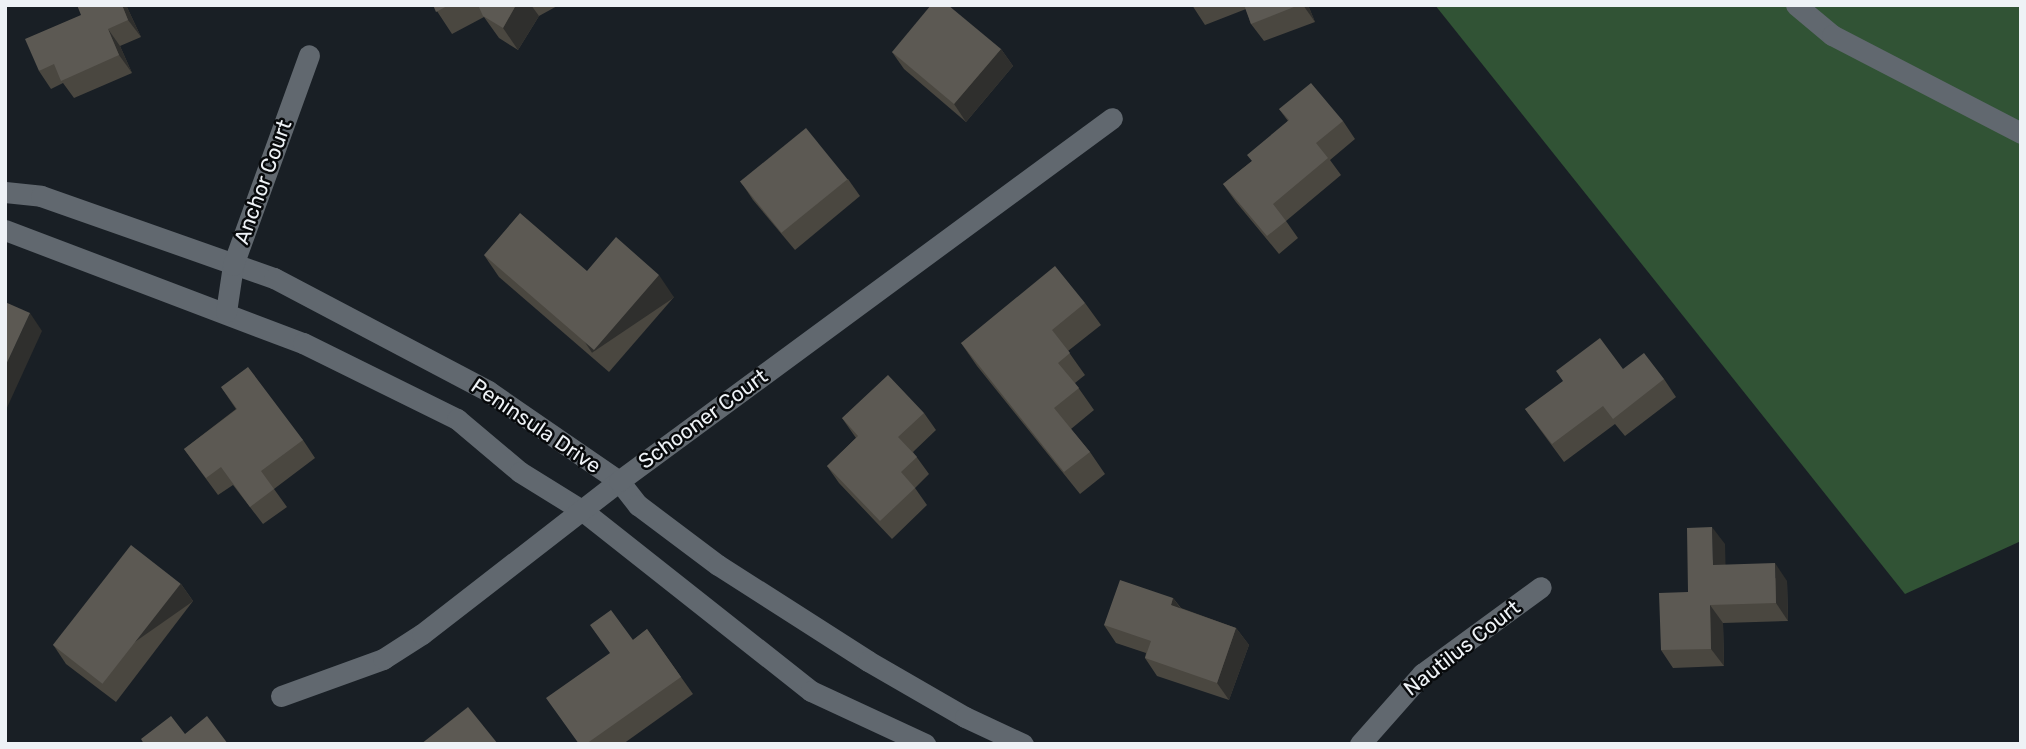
<!DOCTYPE html>
<style>
body{margin:0}
#map{position:relative;width:2026px;height:749px;overflow:hidden;background:#191f25;font-family:Rubik,sans-serif}
div>[style]{position:absolute}
.forest>*{inset:0;background:#315335}
.street>*{height:21px;margin:-10.5px;padding:0 10.5px;transform-origin:10.5px;border-radius:10.5px;background:#61686f}
.wall>*{inset:0;background:#4a4740}
.shaded-wall>*{inset:0;background:#2f2f2d;transform-origin:0 0}
.building>*{inset:0;background:#5c5953;transform-origin:0 0}
span{translate:-50% -50%;white-space:nowrap;text-align:center;line-height:1.15;-webkit-text-stroke:5px #07090b;paint-order:stroke}
.street-label{font-size:21px;color:#eef2f6}
.frame{position:absolute;inset:0;border:7px solid #eef2f6;pointer-events:none}
</style>
<div id="map">
<div class="forest">
<i style="clip-path:polygon(1435px 5px,2021px 5px,2021px 541px,1905px 594px)"></i>
</div>
<div class="street">
<i style="left:1796px;top:5px;width:47px;rotate:39.8deg"></i>
<i style="left:1832px;top:35px;width:213px;rotate:27.4deg"></i>
<i style="left:5px;top:192px;width:36px;rotate:6deg"></i>
<i style="left:41px;top:196px;width:247px;rotate:19.4deg"></i>
<i style="left:274px;top:278px;width:242px;rotate:27.8deg"></i>
<i style="left:488px;top:391px;width:159px;rotate:34.5deg"></i>
<i style="left:619px;top:481px;width:31px;rotate:52deg"></i>
<i style="left:638px;top:505px;width:100px;rotate:36.9deg"></i>
<i style="left:718px;top:565px;width:178px;rotate:32.6deg"></i>
<i style="left:868px;top:661px;width:112px;rotate:30deg"></i>
<i style="left:965px;top:717px;width:64px;rotate:25deg"></i>
<i style="left:5px;top:230px;width:319px;rotate:20.8deg"></i>
<i style="left:303px;top:343px;width:172px;rotate:26.3deg"></i>
<i style="left:457px;top:419px;width:82px;rotate:40.1deg"></i>
<i style="left:520px;top:472px;width:74px;rotate:31.8deg"></i>
<i style="left:583px;top:511px;width:290px;rotate:38.3deg"></i>
<i style="left:811px;top:691px;width:126px;rotate:24.9deg"></i>
<i style="left:226px;top:312px;width:48px;rotate:-81.5deg"></i>
<i style="left:233px;top:265px;width:223px;rotate:-70.1deg"></i>
<i style="left:281px;top:696px;width:109px;rotate:-19.9deg"></i>
<i style="left:383px;top:659px;width:46px;rotate:-32.7deg"></i>
<i style="left:422px;top:634px;width:249px;rotate:-37.8deg"></i>
<i style="left:619px;top:481px;width:612px;rotate:-36.36deg"></i>
<i style="left:1360px;top:744px;width:94px;rotate:-48.5deg"></i>
<i style="left:1422px;top:674px;width:147px;rotate:-36.2deg"></i>
</div>
<div class="wall">
<i style="clip-path:polygon(126px 5px,141px 37px,120px 46px,132px 73px,74px 98px,63px 83px,51px 89px,39px 71px)"></i>
<i style="clip-path:polygon(433px 5px,559px 5px,539px 16px,518px 50px,499px 38px,484px 17px,452px 34px)"></i>
<i style="clip-path:polygon(1192px 5px,1308px 5px,1315px 22px,1264px 41px,1251px 24px,1246px 9px,1205px 25px)"></i>
<i style="clip-path:polygon(1001px 49px,1013px 66px,966px 122px,904px 69px,892px 52px)"></i>
<i style="clip-path:polygon(1279px 109px,1343px 121px,1355px 139px,1330px 160px,1341px 175px,1286px 221px,1298px 238px,1279px 254px,1236px 202px,1223px 184px,1252px 161px,1288px 121px)"></i>
<i style="clip-path:polygon(848px 179px,860px 196px,795px 250px,753px 200px,741px 182px)"></i>
<i style="clip-path:polygon(484px 255px,587px 271px,674px 297px,609px 372px,499px 277px)"></i>
<i style="clip-path:polygon(1085px 303px,1101px 325px,1068px 351px,1085px 375px,1075px 383px,1094px 410px,1071px 429px,1090px 452px,1105px 474px,1080px 494px,977px 366px,961px 343px)"></i>
<i style="clip-path:polygon(1623px 369px,1664px 379px,1676px 397px,1625px 436px,1615px 424px,1564px 462px,1525px 409px)"></i>
<i style="clip-path:polygon(221px 387px,303px 440px,315px 458px,274px 489px,287px 507px,263px 524px,233px 485px,218px 495px,184px 449px,236px 409px)"></i>
<i style="clip-path:polygon(924px 413px,936px 430px,913px 452px,929px 474px,915px 488px,927px 505px,892px 539px,839px 483px,827px 466px,856px 438px,842px 418px)"></i>
<i style="clip-path:polygon(1725px 544px,1725px 565px,1787px 581px,1788px 621px,1723px 623px,1724px 666px,1673px 668px,1661px 650px,1688px 592px)"></i>
<i style="clip-path:polygon(181px 584px,193px 601px,116px 702px,66px 664px,54px 646px)"></i>
<i style="clip-path:polygon(1173px 598px,1181px 608px,1236px 628px,1249px 645px,1229px 700px,1157px 676px,1145px 658px,1146px 653px,1116px 643px,1104px 625px)"></i>
<i style="clip-path:polygon(647px 629px,693px 694px,623px 744px,579px 744px,633px 640px)"></i>
</div>
<div class="shaded-wall">
<i style="clip-path:polygon(122px 5px,126px 5px,141px 37px,128px 20px)"></i>
<i style="clip-path:polygon(516px 5px,531px 5px,539px 16px,518px 50px,503px 28px)"></i>
<i style="clip-path:polygon(1303px 5px,1308px 5px,1315px 22px)"></i>
<i style="clip-path:polygon(108px 29px,120px 46px,132px 73px,119px 55px)"></i>
<i style="clip-path:polygon(1001px 49px,1013px 66px,966px 122px,954px 104px)"></i>
<i style="left:659px;top:275px;width:27px;height:99px;rotate:56deg"></i>
<i style="clip-path:polygon(30px 313px,42px 331px,5px 412px,5px 367px)"></i>
<i style="clip-path:polygon(1712px 527px,1725px 544px,1726px 583px,1713px 565px)"></i>
<i style="clip-path:polygon(1775px 563px,1787px 581px,1788px 621px,1776px 603px)"></i>
<i style="left:181px;top:584px;width:21px;height:126px;rotate:55deg"></i>
<i style="clip-path:polygon(1173px 598px,1186px 616px,1171px 605px)"></i>
<i style="clip-path:polygon(1710px 605px,1723px 623px,1724px 666px,1711px 649px)"></i>
<i style="clip-path:polygon(1236px 628px,1249px 645px,1229px 700px,1217px 683px)"></i>
</div>
<div class="building">
<i style="clip-path:polygon(77px 5px,122px 5px,128px 20px,108px 29px,119px 55px,61px 81px,54px 64px,39px 71px,25px 39px,81px 15px)"></i>
<i style="clip-path:polygon(433px 5px,449px 5px,436px 12px)"></i>
<i style="clip-path:polygon(478px 5px,516px 5px,503px 28px,483px 16px)"></i>
<i style="clip-path:polygon(931px 5px,948px 5px,1001px 49px,954px 104px,892px 52px)"></i>
<i style="clip-path:polygon(1244px 5px,1299px 5px,1251px 24px)"></i>
<i style="clip-path:polygon(1311px 83px,1343px 121px,1316px 143px,1328px 158px,1273px 204px,1286px 221px,1267px 236px,1223px 184px,1252px 161px,1247px 155px,1289px 120px,1279px 109px)"></i>
<i style="left:806px;top:128px;width:66px;height:85px;rotate:51deg"></i>
<i style="clip-path:polygon(520px 213px,587px 271px,616px 237px,659px 275px,594px 350px,484px 255px)"></i>
<i style="clip-path:polygon(1055px 266px,1085px 303px,1052px 330px,1070px 353px,1058px 363px,1079px 388px,1054px 408px,1090px 452px,1064px 472px,961px 343px)"></i>
<i style="clip-path:polygon(5px 302px,30px 313px,5px 367px)"></i>
<i style="clip-path:polygon(1600px 338px,1623px 369px,1644px 353px,1664px 379px,1613px 419px,1603px 406px,1552px 444px,1525px 409px,1563px 381px,1556px 371px)"></i>
<i style="clip-path:polygon(248px 367px,303px 440px,261px 471px,274px 489px,250px 507px,221px 467px,206px 478px,184px 449px,237px 409px,221px 387px)"></i>
<i style="clip-path:polygon(888px 375px,924px 413px,898px 437px,917px 457px,901px 472px,915px 488px,880px 521px,827px 466px,858px 436px,842px 418px)"></i>
<i style="clip-path:polygon(1712px 527px,1713px 565px,1775px 563px,1776px 603px,1710px 605px,1711px 649px,1661px 650px,1659px 593px,1688px 592px,1687px 528px)"></i>
<i style="left:131px;top:545px;width:63px;height:127px;rotate:38deg"></i>
<i style="clip-path:polygon(1120px 580px,1173px 598px,1171px 605px,1236px 628px,1217px 683px,1145px 658px,1151px 641px,1104px 625px)"></i>
<i style="clip-path:polygon(611px 610px,633px 640px,647px 629px,681px 677px,586px 744px,579px 744px,546px 698px,610px 653px,590px 625px)"></i>
<i style="clip-path:polygon(468px 707px,498px 744px,421px 744px)"></i>
<i style="clip-path:polygon(171px 716px,185px 734px,207px 716px,228px 744px,144px 744px,141px 739px)"></i>
</div>
<div class="street-label">
<span style="left:263px;top:182px;rotate:-70deg">Anchor Court</span>
<span style="left:703px;top:419px;rotate:-36deg">Schooner Court</span>
<span style="left:536px;top:426px;rotate:34deg">Peninsula Drive</span>
<span style="left:1462px;top:648px;rotate:-38deg">Nautilus Court</span>
</div>
<div class="frame"></div>
</div>
